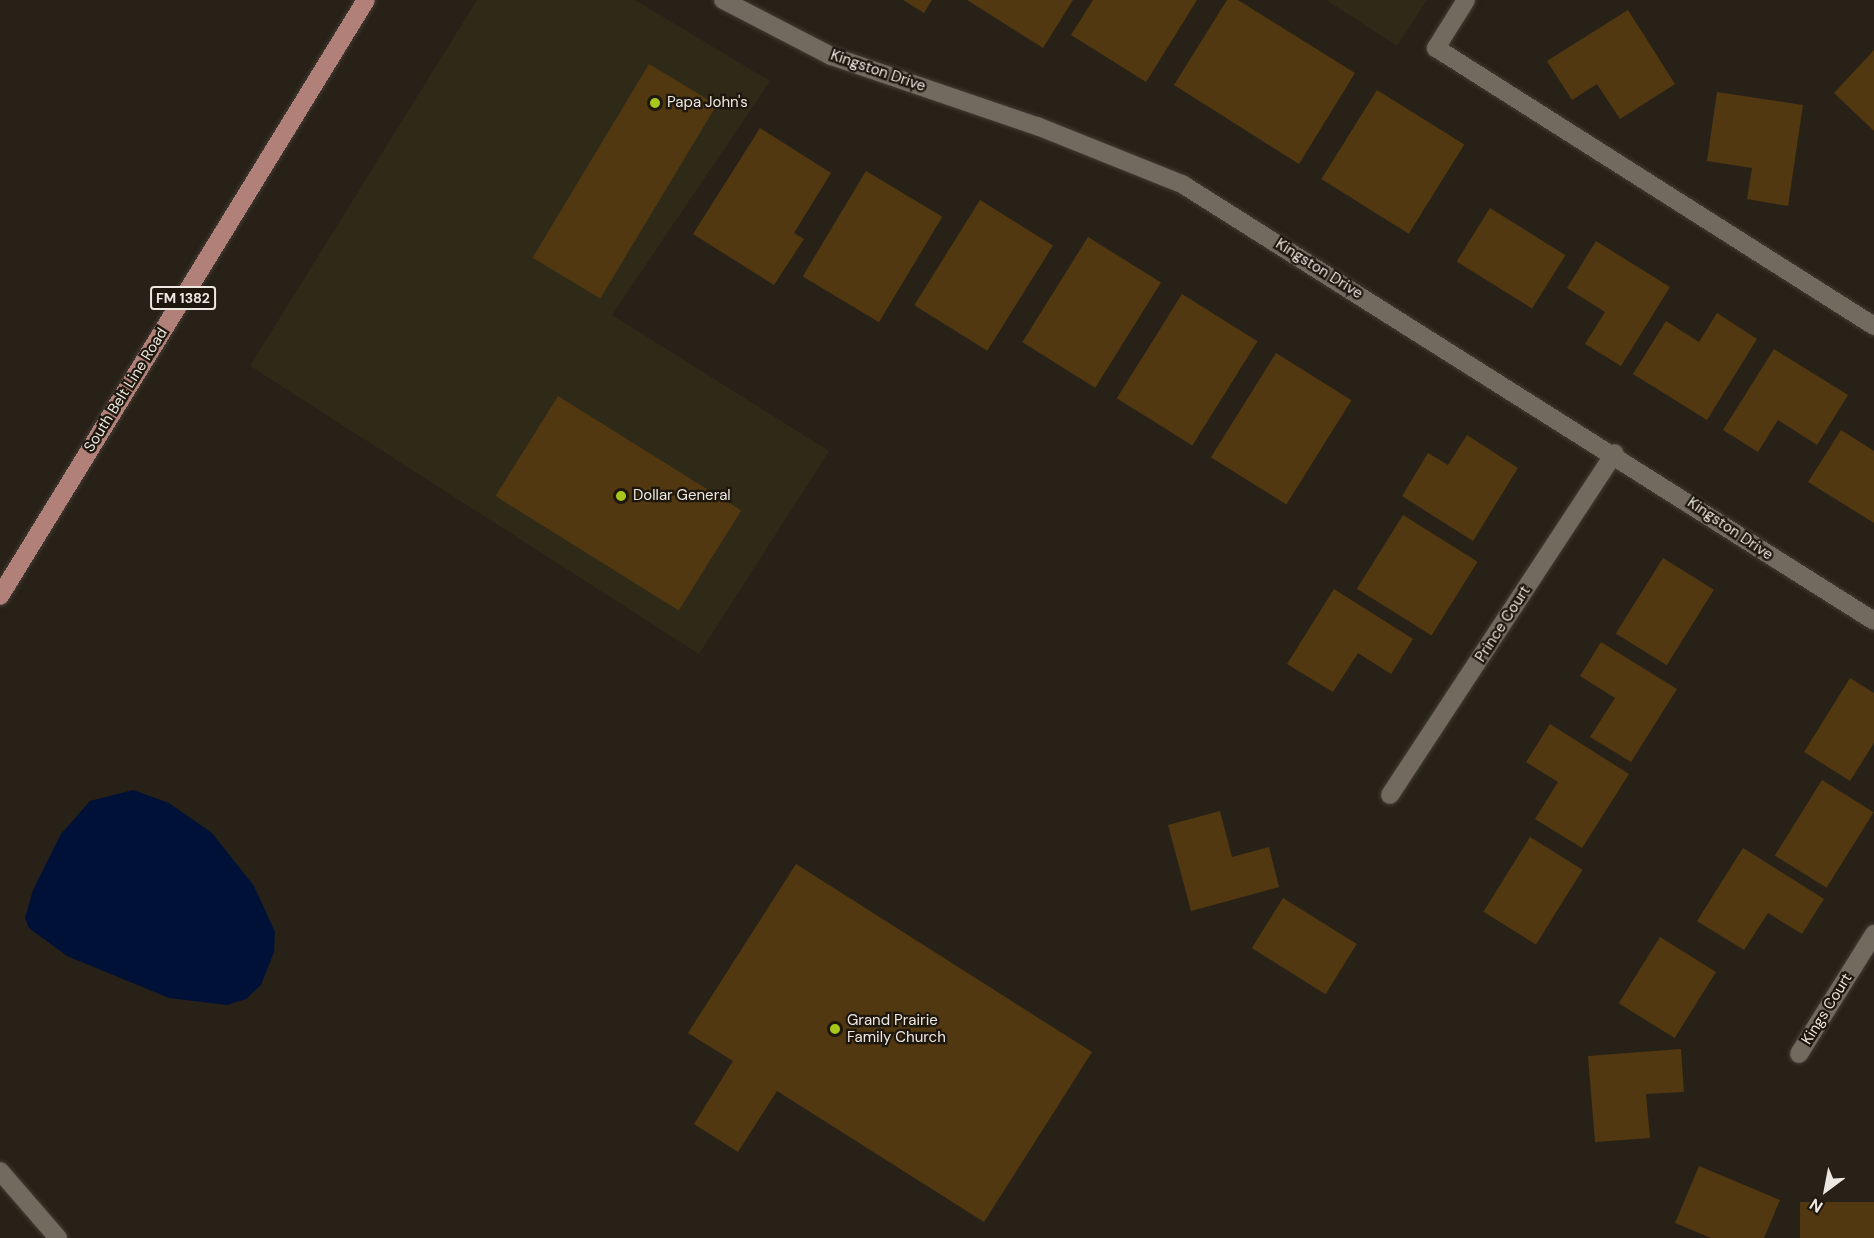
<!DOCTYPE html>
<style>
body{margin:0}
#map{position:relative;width:1874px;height:1238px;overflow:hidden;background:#282117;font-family:"DM Sans",sans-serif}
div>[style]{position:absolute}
.commercial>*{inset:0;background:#2f2918}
.water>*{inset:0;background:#001137}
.building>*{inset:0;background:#513811;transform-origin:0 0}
.roads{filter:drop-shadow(0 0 2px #413b34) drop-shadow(0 0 2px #413b34)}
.minor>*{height:18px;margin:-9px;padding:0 9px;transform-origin:9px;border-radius:9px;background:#726a5e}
.major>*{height:18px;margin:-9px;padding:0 9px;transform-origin:9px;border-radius:9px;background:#b08079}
.dots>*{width:16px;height:16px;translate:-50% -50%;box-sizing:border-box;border:3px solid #1e170e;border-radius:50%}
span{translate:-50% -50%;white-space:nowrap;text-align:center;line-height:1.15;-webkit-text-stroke:4.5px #1e170e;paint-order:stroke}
.shield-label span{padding:2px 4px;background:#1e170e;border:2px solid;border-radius:4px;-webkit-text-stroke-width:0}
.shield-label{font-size:14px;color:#ede8e1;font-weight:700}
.street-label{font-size:15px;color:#ede8e1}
.poi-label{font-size:15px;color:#ede8e1}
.left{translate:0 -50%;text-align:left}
.north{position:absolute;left:1796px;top:1160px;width:60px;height:60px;-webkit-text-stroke:4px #1e170e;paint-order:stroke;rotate:212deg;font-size:16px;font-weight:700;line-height:24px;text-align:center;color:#ede8e1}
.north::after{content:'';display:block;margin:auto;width:21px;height:27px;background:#ede8e1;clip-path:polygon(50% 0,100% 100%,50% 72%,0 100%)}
</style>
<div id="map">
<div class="commercial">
<i style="clip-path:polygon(477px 0,635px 0,770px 81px,612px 315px,829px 451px,699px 654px,250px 366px)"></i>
<i style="clip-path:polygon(1326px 0,1427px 0,1397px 46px)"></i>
</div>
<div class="water">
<i style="clip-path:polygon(133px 790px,169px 803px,212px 833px,254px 886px,275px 932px,274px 952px,261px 985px,246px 999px,227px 1005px,169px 998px,67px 956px,29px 928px,25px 918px,33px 890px,61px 834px,90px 801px)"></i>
</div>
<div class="building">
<i style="clip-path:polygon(903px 0,932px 0,924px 13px)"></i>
<i style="clip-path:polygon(967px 0,1073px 0,1043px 48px)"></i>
<i style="clip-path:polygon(1093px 0,1197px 0,1146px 82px,1071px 35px)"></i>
<i style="clip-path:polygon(1227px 0,1238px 0,1355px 73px,1299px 164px,1174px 85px)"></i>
<i style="clip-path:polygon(1628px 10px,1675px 84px,1620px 119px,1597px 84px,1572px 100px,1547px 61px)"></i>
<i style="clip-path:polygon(1874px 50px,1874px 131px,1834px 93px)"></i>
<i style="left:649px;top:64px;width:79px;height:226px;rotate:31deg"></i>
<i style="left:1377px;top:90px;width:103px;height:105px;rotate:32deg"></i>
<i style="clip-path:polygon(1717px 92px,1803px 105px,1788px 206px,1747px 199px,1752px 168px,1707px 161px)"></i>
<i style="clip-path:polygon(760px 128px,831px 173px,794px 233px,804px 239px,774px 285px,693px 234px)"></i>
<i style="left:866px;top:171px;width:89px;height:123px;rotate:31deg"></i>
<i style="left:980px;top:200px;width:86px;height:124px;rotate:32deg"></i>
<i style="left:1490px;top:208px;width:89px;height:63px;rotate:32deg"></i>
<i style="left:1088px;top:237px;width:86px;height:124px;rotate:32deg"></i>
<i style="clip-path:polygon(1596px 241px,1670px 287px,1621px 366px,1585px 344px,1605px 312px,1567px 288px)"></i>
<i style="left:1182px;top:294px;width:89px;height:123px;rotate:32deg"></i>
<i style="clip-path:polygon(1717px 313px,1757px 339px,1707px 420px,1633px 374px,1666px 321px,1699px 342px)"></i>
<i style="clip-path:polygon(1774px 349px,1848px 395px,1817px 445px,1778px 420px,1758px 452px,1723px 430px)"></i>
<i style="left:1276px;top:353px;width:89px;height:123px;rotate:32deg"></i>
<i style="left:558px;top:396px;width:216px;height:118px;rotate:32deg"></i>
<i style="clip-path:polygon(1841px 430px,1874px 451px,1874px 523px,1808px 482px)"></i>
<i style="clip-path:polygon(1467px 435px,1518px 468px,1473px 541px,1402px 496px,1428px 453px,1448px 465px)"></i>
<i style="left:1403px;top:515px;width:88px;height:87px;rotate:32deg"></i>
<i style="left:1663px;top:558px;width:60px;height:89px;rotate:32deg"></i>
<i style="clip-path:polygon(1334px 589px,1413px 639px,1391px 674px,1358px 653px,1333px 692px,1287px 664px)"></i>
<i style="clip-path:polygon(1601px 642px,1677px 689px,1631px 762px,1590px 737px,1615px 698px,1580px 676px)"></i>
<i style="clip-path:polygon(1850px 678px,1874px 693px,1874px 743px,1850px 781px,1804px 752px)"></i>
<i style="clip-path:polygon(1550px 724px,1629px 774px,1582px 848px,1535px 819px,1558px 782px,1526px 762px)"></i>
<i style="left:1822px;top:780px;width:61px;height:89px;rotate:32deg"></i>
<i style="clip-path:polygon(1220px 811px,1232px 857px,1269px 847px,1279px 887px,1191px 911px,1168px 825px)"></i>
<i style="left:1530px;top:837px;width:62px;height:88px;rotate:32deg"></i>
<i style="clip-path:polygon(1743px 848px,1824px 899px,1802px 934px,1768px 913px,1744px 950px,1697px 921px)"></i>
<i style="clip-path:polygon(796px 864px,1092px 1052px,984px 1222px,777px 1091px,738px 1152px,694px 1124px,733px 1061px,688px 1033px)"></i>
<i style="left:1283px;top:898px;width:87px;height:59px;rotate:32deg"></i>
<i style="left:1660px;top:937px;width:66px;height:78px;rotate:32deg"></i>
<i style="clip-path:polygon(1681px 1049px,1684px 1092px,1646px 1094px,1650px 1138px,1595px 1142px,1588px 1056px)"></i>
<i style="clip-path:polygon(1699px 1166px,1780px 1200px,1764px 1238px,1711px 1238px,1675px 1223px)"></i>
<i style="left:1800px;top:1202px;width:74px;height:36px"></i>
</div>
<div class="roads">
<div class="minor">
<i style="left:723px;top:0;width:122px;rotate:27.4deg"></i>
<i style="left:831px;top:56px;width:218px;rotate:18.8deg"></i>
<i style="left:1037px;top:126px;width:156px;rotate:21.8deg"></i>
<i style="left:1182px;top:184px;width:818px;rotate:32.27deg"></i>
<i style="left:1466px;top:0;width:57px;rotate:122deg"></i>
<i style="left:1436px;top:48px;width:519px;rotate:32.4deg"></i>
<i style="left:1390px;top:795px;width:409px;rotate:-56.7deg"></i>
<i style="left:1799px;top:1054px;width:142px;rotate:-58deg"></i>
<i style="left:0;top:1171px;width:89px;rotate:49.1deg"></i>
</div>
<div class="major">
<i style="left:0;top:596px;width:699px;rotate:-58.45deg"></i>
</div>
</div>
<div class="dots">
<i style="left:655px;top:103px;background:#a8c71c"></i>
<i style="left:621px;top:496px;background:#a8c71c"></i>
<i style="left:835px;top:1029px;background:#a8c71c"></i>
</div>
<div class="shield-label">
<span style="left:183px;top:298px">FM 1382</span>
</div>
<div class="street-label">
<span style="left:878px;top:71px;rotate:19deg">Kingston Drive</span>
<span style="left:1319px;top:269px;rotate:32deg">Kingston Drive</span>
<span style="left:126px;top:390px;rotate:-58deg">South Belt Line Road</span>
<span style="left:1730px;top:529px;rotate:34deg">Kingston Drive</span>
<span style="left:1503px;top:624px;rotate:-57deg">Prince Court</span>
<span style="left:1827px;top:1009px;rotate:-58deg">Kings Court</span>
</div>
<div class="poi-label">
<span class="left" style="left:667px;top:103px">Papa John's</span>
<span class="left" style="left:633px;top:496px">Dollar General</span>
<span class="left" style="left:847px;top:1029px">Grand Prairie<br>Family Church</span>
</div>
<div class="north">N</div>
</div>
